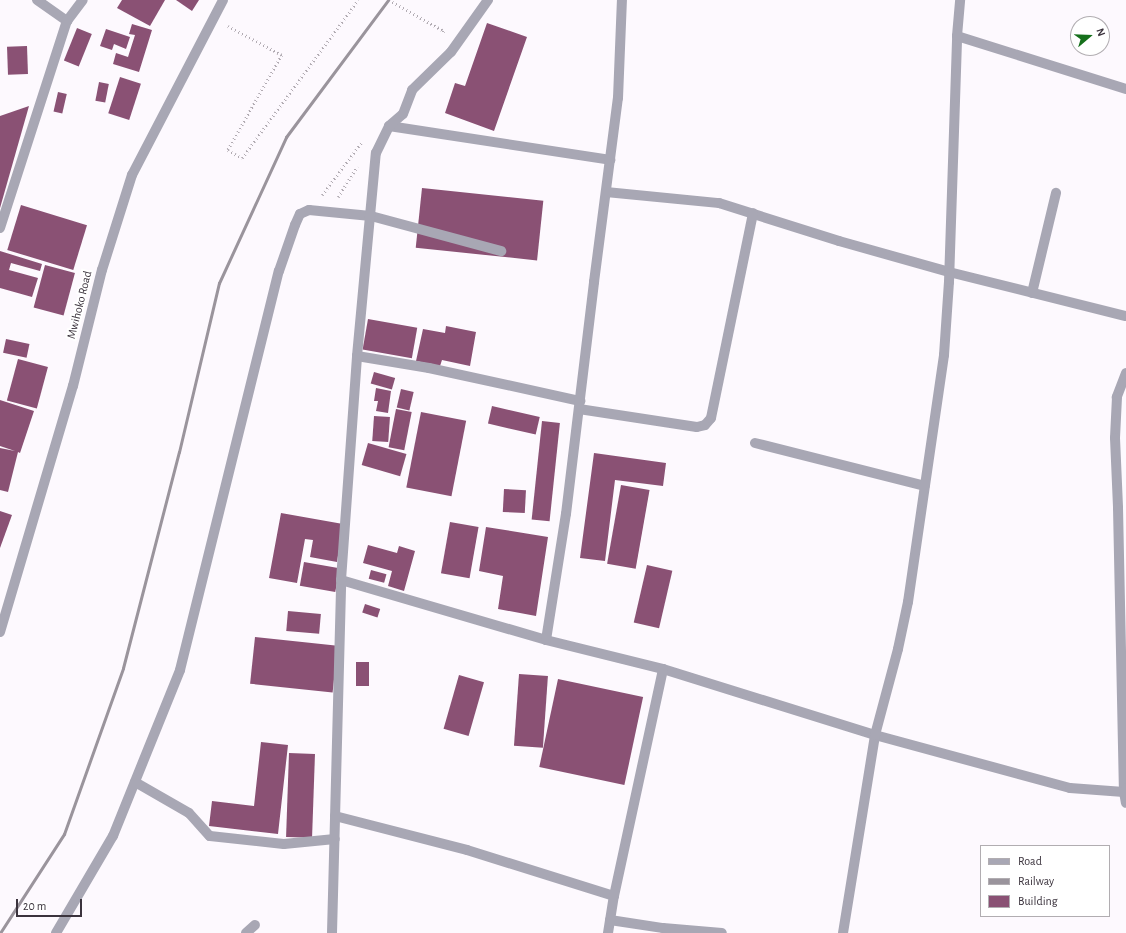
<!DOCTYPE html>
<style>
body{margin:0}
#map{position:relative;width:1126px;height:933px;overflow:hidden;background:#fdf9fe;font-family:"Alegreya Sans",sans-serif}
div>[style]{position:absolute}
.building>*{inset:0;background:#8a5174;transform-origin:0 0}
.path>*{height:2.5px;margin-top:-1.25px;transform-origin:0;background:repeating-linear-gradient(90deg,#b2acb3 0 1px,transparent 0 4px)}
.service>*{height:10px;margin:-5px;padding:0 5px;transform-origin:5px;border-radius:5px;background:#a8a7b4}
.minor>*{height:10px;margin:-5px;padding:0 5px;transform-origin:5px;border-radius:5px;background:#a8a7b4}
.tertiary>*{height:10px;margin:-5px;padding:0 5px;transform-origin:5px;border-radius:5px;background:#a8a7b4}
.rail>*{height:3px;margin:-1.5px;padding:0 1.5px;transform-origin:1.5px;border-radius:1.5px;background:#9a949c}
span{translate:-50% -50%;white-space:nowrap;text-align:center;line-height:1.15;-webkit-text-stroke:4px #fff;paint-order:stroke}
.street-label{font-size:12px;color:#3b333d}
.legend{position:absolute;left:980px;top:845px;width:130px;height:72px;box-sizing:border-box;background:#fff;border:1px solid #b1adb1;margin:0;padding:5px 7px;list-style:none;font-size:12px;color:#3b333d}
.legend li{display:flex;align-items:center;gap:8px;height:20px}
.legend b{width:20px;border:1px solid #b1adb1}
.north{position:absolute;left:1070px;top:16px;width:40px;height:40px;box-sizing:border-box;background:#fff;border:1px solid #b1adb1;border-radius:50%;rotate:71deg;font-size:11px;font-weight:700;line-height:16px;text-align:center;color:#3b333d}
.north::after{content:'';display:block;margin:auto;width:14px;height:18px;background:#16701c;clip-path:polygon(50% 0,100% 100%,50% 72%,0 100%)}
.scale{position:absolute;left:16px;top:899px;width:66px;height:18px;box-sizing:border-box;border:2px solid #3b333d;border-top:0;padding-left:5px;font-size:12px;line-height:14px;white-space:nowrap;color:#3b333d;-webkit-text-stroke:3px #fff;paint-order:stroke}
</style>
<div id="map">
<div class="building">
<i style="clip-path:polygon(122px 0,165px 0,150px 26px,117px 8px)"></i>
<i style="clip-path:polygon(176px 0,199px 0,192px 11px)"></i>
<i style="clip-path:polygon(487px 23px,527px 37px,494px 131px,445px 113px,455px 83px,465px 86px)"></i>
<i style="clip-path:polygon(132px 24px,152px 30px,139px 72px,113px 64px,116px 53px,128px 57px,135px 35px,129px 34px)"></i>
<i style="left:77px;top:28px;width:16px;height:35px;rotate:22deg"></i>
<i style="clip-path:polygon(106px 29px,130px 37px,126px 49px,114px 44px,112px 50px,100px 46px)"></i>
<i style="left:27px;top:46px;width:28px;height:20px;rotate:88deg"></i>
<i style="left:120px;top:77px;width:22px;height:38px;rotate:18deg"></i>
<i style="left:99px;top:82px;width:10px;height:19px;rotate:11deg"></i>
<i style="left:58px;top:92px;width:9px;height:20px;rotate:13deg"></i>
<i style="clip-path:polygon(29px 106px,0 208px,0 116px)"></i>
<i style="left:422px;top:188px;width:122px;height:60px;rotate:6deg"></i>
<i style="left:21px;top:205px;width:69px;height:47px;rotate:17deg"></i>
<i style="clip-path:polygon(0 251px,42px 264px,40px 271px,11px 263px,9px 270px,38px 278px,32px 297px,0 288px)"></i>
<i style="left:45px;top:265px;width:31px;height:44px;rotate:15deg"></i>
<i style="left:368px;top:319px;width:50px;height:31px;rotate:10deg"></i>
<i style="clip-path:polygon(446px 326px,476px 332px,470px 366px,442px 360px,440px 366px,416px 361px,423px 329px,445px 333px)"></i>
<i style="left:6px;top:339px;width:24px;height:14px;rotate:12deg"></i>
<i style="left:18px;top:359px;width:31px;height:43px;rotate:15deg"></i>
<i style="left:374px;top:372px;width:22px;height:12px;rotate:16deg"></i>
<i style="clip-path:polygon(376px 388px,391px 391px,388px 413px,376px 411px,378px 401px,374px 401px)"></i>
<i style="left:401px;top:389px;width:13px;height:19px;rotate:13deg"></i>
<i style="clip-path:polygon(0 400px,34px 411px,20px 453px,18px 452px,8px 492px,0 490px,0 448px,15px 451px,0 446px)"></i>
<i style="left:492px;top:406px;width:49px;height:18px;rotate:13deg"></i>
<i style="left:396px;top:409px;width:16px;height:39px;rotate:11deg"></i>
<i style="left:421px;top:412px;width:46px;height:77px;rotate:11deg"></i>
<i style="left:374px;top:416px;width:16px;height:25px;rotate:4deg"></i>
<i style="left:542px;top:421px;width:18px;height:99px;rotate:6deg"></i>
<i style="left:368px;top:443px;width:40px;height:23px;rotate:16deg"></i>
<i style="clip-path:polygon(594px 453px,666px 463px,663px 486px,615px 480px,605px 561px,580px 558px)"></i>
<i style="left:621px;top:485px;width:29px;height:80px;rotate:10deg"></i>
<i style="left:504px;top:489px;width:22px;height:23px;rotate:3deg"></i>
<i style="clip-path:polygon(0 511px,12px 515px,0 548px)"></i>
<i style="clip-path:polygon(281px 513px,343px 524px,337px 562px,310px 557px,313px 540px,305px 539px,297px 583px,269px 578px)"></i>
<i style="left:450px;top:522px;width:29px;height:52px;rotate:10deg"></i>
<i style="clip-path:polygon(486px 527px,548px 537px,536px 616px,498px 609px,503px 576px,479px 571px)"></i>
<i style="clip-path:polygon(368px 545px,397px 553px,399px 546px,415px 551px,404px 591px,388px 586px,392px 571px,363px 563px)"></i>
<i style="left:304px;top:562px;width:36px;height:24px;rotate:10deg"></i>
<i style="left:647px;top:565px;width:26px;height:59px;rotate:13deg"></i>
<i style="left:371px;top:570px;width:16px;height:9px;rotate:15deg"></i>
<i style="left:365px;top:604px;width:16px;height:9px;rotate:18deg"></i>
<i style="left:288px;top:611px;width:33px;height:20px;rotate:5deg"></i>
<i style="left:255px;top:637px;width:83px;height:47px;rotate:6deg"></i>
<i style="left:356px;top:662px;width:13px;height:24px"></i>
<i style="left:519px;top:674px;width:29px;height:72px;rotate:4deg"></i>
<i style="left:459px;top:675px;width:26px;height:56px;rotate:16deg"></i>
<i style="left:558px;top:679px;width:87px;height:90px;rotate:12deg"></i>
<i style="clip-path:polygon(261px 742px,288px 745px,278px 834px,209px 826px,212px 801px,254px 806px)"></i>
<i style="left:289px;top:753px;width:26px;height:84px;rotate:2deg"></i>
</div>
<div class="path">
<i style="left:389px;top:0;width:63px;rotate:29.4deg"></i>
<i style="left:444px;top:31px;width:2px;rotate:117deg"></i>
<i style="left:228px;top:26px;width:61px;rotate:28.2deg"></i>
<i style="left:282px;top:55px;width:109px;rotate:119.6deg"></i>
<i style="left:228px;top:150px;width:16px;rotate:30deg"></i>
<i style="left:242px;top:158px;width:196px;rotate:-53.7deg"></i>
<i style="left:322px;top:195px;width:65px;rotate:-53.1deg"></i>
<i style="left:338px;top:197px;width:36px;rotate:-58deg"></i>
</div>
<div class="service">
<i style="left:371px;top:216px;width:135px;rotate:15.1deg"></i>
<i style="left:246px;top:933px;width:12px;rotate:-42deg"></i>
</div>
<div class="minor">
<i style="left:37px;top:0;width:37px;rotate:35deg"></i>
<i style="left:957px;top:36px;width:177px;rotate:17.4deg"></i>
<i style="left:389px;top:126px;width:224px;rotate:8.7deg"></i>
<i style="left:606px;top:192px;width:114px;rotate:5.6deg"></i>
<i style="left:719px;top:203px;width:126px;rotate:17.6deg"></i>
<i style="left:839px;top:241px;width:114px;rotate:15.7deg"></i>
<i style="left:949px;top:272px;width:182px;rotate:14deg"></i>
<i style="left:0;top:228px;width:218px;rotate:-72.1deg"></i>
<i style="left:67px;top:21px;width:26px;rotate:-53deg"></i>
<i style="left:1032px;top:293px;width:103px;rotate:-76.5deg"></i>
<i style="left:357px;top:356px;width:73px;rotate:9.5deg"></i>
<i style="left:429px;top:368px;width:155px;rotate:12.3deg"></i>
<i style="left:1126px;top:373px;width:26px;rotate:111deg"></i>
<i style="left:1117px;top:397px;width:41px;rotate:92.8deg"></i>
<i style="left:1115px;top:438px;width:70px;rotate:87.5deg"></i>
<i style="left:1118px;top:508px;width:284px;rotate:88.8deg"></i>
<i style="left:1124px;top:792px;width:11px;rotate:80deg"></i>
<i style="left:579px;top:409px;width:119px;rotate:8.7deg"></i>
<i style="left:697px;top:427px;width:8px;rotate:-14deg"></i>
<i style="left:705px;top:425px;width:9px;rotate:-49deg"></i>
<i style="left:711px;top:418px;width:209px;rotate:-78.4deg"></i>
<i style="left:755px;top:443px;width:175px;rotate:14.2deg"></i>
<i style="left:341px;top:580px;width:214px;rotate:16.3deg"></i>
<i style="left:546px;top:640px;width:121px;rotate:13.9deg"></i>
<i style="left:663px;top:669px;width:222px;rotate:17.3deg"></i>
<i style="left:875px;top:735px;width:202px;rotate:15.2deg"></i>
<i style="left:1070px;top:788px;width:54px;rotate:4.2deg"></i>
<i style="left:1124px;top:792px;width:4px;rotate:-56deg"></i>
<i style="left:546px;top:640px;width:128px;rotate:-81deg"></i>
<i style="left:566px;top:514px;width:234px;rotate:-83.1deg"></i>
<i style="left:594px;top:282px;width:186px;rotate:-82.6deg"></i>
<i style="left:618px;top:98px;width:98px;rotate:-87.7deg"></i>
<i style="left:135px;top:782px;width:62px;rotate:29.9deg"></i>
<i style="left:189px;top:813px;width:31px;rotate:48deg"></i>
<i style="left:210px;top:836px;width:74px;rotate:6.2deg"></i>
<i style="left:284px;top:844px;width:51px;rotate:-5.6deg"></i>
<i style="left:335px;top:816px;width:136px;rotate:14.4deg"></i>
<i style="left:467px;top:850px;width:154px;rotate:17.4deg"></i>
<i style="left:610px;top:920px;width:54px;rotate:8.6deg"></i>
<i style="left:663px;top:928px;width:59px;rotate:4.8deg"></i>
<i style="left:56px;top:933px;width:113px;rotate:-59.6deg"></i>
<i style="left:113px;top:836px;width:179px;rotate:-68deg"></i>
<i style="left:180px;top:670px;width:411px;rotate:-76.1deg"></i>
<i style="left:279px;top:271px;width:49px;rotate:-70.8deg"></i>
<i style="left:295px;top:225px;width:12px;rotate:-66deg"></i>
<i style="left:300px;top:214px;width:10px;rotate:-24deg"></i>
<i style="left:309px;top:210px;width:62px;rotate:5.5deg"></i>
<i style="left:332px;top:933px;width:353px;rotate:-88.5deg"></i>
<i style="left:341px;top:580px;width:225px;rotate:-85.9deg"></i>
<i style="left:357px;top:356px;width:204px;rotate:-84.7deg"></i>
<i style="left:376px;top:153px;width:30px;rotate:-64deg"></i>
<i style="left:389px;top:126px;width:18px;rotate:-41deg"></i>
<i style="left:403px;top:114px;width:26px;rotate:-69deg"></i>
<i style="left:412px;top:90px;width:54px;rotate:-44.3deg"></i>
<i style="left:451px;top:52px;width:64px;rotate:-54.6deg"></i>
<i style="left:608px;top:933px;width:37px;rotate:-81deg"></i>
<i style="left:614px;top:896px;width:232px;rotate:-77.8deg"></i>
<i style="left:843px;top:933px;width:201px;rotate:-80.8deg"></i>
<i style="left:875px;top:735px;width:89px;rotate:-75deg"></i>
<i style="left:898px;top:649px;width:48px;rotate:-78deg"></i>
<i style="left:908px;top:602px;width:250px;rotate:-81.7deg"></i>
<i style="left:944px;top:355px;width:73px;rotate:-86.1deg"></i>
<i style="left:949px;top:282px;width:246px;rotate:-88.1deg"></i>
<i style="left:957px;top:36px;width:36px;rotate:-85deg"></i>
</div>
<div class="tertiary">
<i style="left:0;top:632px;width:257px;rotate:-73.5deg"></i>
<i style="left:73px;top:386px;width:120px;rotate:-76deg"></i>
<i style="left:102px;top:270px;width:100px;rotate:-72.5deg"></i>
<i style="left:132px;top:175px;width:197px;rotate:-62.5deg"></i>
</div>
<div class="rail">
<i style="left:0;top:933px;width:118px;rotate:-57.1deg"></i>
<i style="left:64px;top:834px;width:176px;rotate:-70.4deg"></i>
<i style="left:123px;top:668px;width:223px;rotate:-75.5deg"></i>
<i style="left:179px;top:452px;width:174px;rotate:-76.7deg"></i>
<i style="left:219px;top:283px;width:161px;rotate:-65.3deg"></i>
<i style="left:286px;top:137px;width:171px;rotate:-53.3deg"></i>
</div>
<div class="street-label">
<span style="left:80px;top:305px;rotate:-76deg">Mwihoko Road</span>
</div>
<ul class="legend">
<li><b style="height:5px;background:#a8a7b4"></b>Road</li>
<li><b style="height:5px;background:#9a949c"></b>Railway</li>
<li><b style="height:11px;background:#8a5174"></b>Building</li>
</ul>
<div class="north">N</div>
<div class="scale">20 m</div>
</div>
